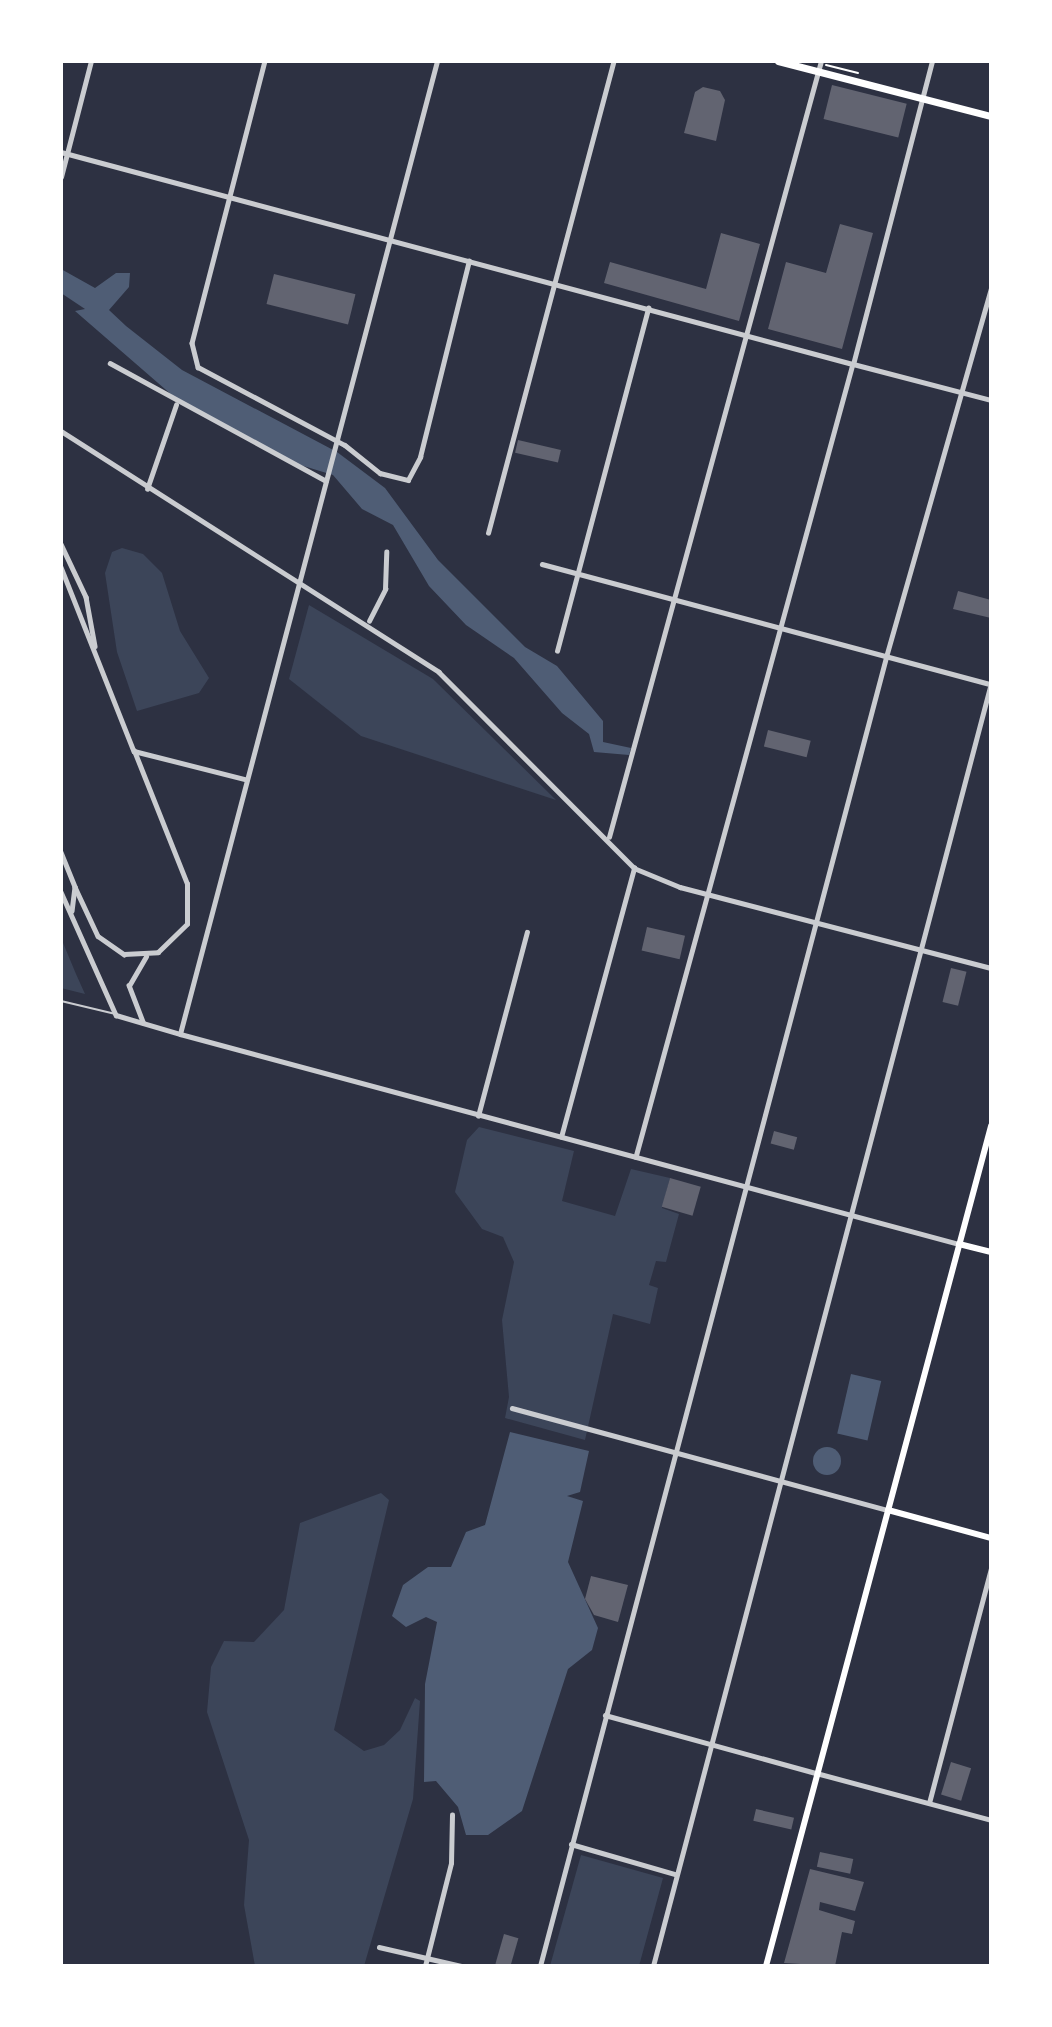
<!DOCTYPE html>
<style>
body{margin:0}
#map{position:relative;width:1052px;height:2027px;overflow:hidden;background:#2d3142;font-family:Arial,sans-serif}
div>[style]{position:absolute}
.green>*{inset:0;background:#3c4559}
.water>*{inset:0;background:#4f5d75;transform-origin:0 0}
.round{border-radius:50%}
.building>*{inset:0;background:#626471;transform-origin:0 0}
.path>*{height:2px;margin:-1px;padding:0 1px;transform-origin:1px;border-radius:1px;background:#fff}
.service>*{height:2px;margin:-1px;padding:0 1px;transform-origin:1px;border-radius:1px;background:#caccd0}
.minor>*{height:4.5px;margin:-2.25px;padding:0 2.25px;transform-origin:2.25px;border-radius:2.25px;background:#caccd0}
.tertiary>*{height:5px;margin:-2.5px;padding:0 2.5px;transform-origin:2.5px;border-radius:2.5px;background:#caccd0}
.secondary>*{height:6px;margin:-3px;padding:0 3px;transform-origin:3px;border-radius:3px;background:#fff}
.primary>*{height:7px;margin:-3.5px;padding:0 3.5px;transform-origin:3.5px;border-radius:3.5px;background:#fff}
span{translate:-50% -50%;white-space:nowrap;text-align:center;line-height:1.15;-webkit-text-stroke:7px #fff;paint-order:stroke}
.frame{position:absolute;inset:0;border:63px solid #fff;pointer-events:none}
</style>
<div id="map">
<div class="green">
<i style="clip-path:polygon(122px 548px,143px 554px,162px 573px,180px 631px,209px 678px,199px 693px,137px 711px,117px 652px,105px 573px,112px 552px)"></i>
<i style="clip-path:polygon(309px 605px,433px 679px,556px 800px,361px 736px,289px 679px)"></i>
<i style="clip-path:polygon(61px 938px,76px 974px,85px 994px,61px 988px)"></i>
<i style="clip-path:polygon(479px 1127px,574px 1151px,562px 1201px,615px 1216px,631px 1169px,670px 1178px,662px 1208px,679px 1214px,666px 1262px,656px 1261px,649px 1285px,658px 1288px,650px 1324px,613px 1314px,585px 1440px,505px 1418px,509px 1397px,502px 1320px,514px 1262px,503px 1237px,482px 1229px,455px 1192px,467px 1140px)"></i>
<i style="clip-path:polygon(381px 1493px,389px 1500px,334px 1730px,364px 1751px,384px 1745px,400px 1730px,415px 1698px,420px 1701px,413px 1799px,364px 1966px,255px 1966px,244px 1905px,249px 1840px,207px 1712px,211px 1667px,224px 1641px,254px 1642px,284px 1610px,300px 1523px)"></i>
<i style="clip-path:polygon(581px 1855px,663px 1878px,639px 1966px,550px 1966px)"></i>
</div>
<div class="water">
<i style="clip-path:polygon(61px 269px,95px 288px,116px 273px,130px 273px,129px 287px,109px 310px,126px 326px,182px 370px,337px 452px,385px 488px,438px 560px,525px 647px,557px 666px,603px 721px,603px 742px,631px 748px,629px 755px,594px 752px,589px 734px,562px 713px,514px 658px,466px 625px,429px 586px,393px 525px,362px 509px,333px 475px,297px 464px,173px 396px,75px 311px,85px 309px,61px 293px)"></i>
<i style="left:851px;top:1374px;width:31px;height:61px;rotate:13deg"></i>
<i style="clip-path:polygon(510px 1432px,589px 1451px,580px 1492px,567px 1496px,583px 1501px,568px 1562px,598px 1628px,592px 1650px,568px 1669px,522px 1811px,488px 1835px,466px 1835px,458px 1807px,436px 1781px,424px 1782px,425px 1684px,437px 1622px,426px 1617px,406px 1627px,392px 1616px,403px 1585px,428px 1567px,451px 1567px,466px 1532px,485px 1525px)"></i>
<i class="round" style="left:813px;top:1447px;width:28px;height:28px"></i>
</div>
<div class="building">
<i style="left:832px;top:85px;width:77px;height:35px;rotate:14deg"></i>
<i style="clip-path:polygon(703px 87px,720px 91px,725px 100px,716px 141px,684px 133px,695px 92px)"></i>
<i style="clip-path:polygon(840px 224px,873px 233px,842px 349px,768px 329px,786px 262px,826px 273px)"></i>
<i style="clip-path:polygon(721px 233px,760px 244px,739px 321px,604px 283px,610px 262px,706px 289px)"></i>
<i style="left:274px;top:274px;width:84px;height:31px;rotate:14deg"></i>
<i style="left:518px;top:440px;width:44px;height:13px;rotate:13deg"></i>
<i style="clip-path:polygon(958px 591px,991px 600px,991px 618px,953px 609px)"></i>
<i style="left:768px;top:730px;width:44px;height:17px;rotate:14deg"></i>
<i style="left:647px;top:927px;width:39px;height:24px;rotate:13deg"></i>
<i style="left:951px;top:968px;width:16px;height:35px;rotate:14deg"></i>
<i style="left:774px;top:1131px;width:24px;height:13px;rotate:15deg"></i>
<i style="left:670px;top:1178px;width:32px;height:30px;rotate:16deg"></i>
<i style="clip-path:polygon(591px 1576px,628px 1585px,618px 1622px,594px 1615px,585px 1599px)"></i>
<i style="left:951px;top:1762px;width:21px;height:34px;rotate:17deg"></i>
<i style="left:756px;top:1809px;width:39px;height:12px;rotate:13deg"></i>
<i style="left:820px;top:1852px;width:34px;height:15px;rotate:12deg"></i>
<i style="clip-path:polygon(810px 1869px,864px 1882px,855px 1911px,820px 1902px,819px 1910px,855px 1921px,852px 1934px,842px 1932px,835px 1966px,784px 1963px)"></i>
<i style="left:504px;top:1934px;width:15px;height:31px;rotate:16deg"></i>
</div>
<div class="path">
<i style="left:826px;top:65px;width:33px;rotate:14deg"></i>
</div>
<div class="service">
<i style="left:61px;top:1001px;width:56px;rotate:13.5deg"></i>
</div>
<div class="minor">
<i style="left:265px;top:61px;width:291px;rotate:104.5deg"></i>
<i style="left:192px;top:343px;width:25px;rotate:76deg"></i>
<i style="left:198px;top:367px;width:166px;rotate:28deg"></i>
<i style="left:345px;top:445px;width:45px;rotate:38.7deg"></i>
<i style="left:380px;top:473px;width:29px;rotate:14deg"></i>
<i style="left:408px;top:480px;width:26px;rotate:-62deg"></i>
<i style="left:420px;top:457px;width:202px;rotate:-76deg"></i>
<i style="left:61px;top:152px;width:820px;rotate:14.99deg"></i>
<i style="left:853px;top:364px;width:822px;rotate:105.3deg"></i>
<i style="left:61px;top:177px;width:120px;rotate:-75.5deg"></i>
<i style="left:110px;top:363px;width:246px;rotate:28.6deg"></i>
<i style="left:61px;top:431px;width:448px;rotate:32.5deg"></i>
<i style="left:439px;top:672px;width:276px;rotate:45.1deg"></i>
<i style="left:634px;top:868px;width:50px;rotate:22.4deg"></i>
<i style="left:680px;top:887px;width:321px;rotate:14.6deg"></i>
<i style="left:147px;top:489px;width:89px;rotate:-71deg"></i>
<i style="left:488px;top:533px;width:489px;rotate:-75.1deg"></i>
<i style="left:61px;top:544px;width:59px;rotate:64.7deg"></i>
<i style="left:86px;top:597px;width:50px;rotate:79.6deg"></i>
<i style="left:542px;top:564px;width:465px;rotate:15deg"></i>
<i style="left:61px;top:567px;width:198px;rotate:68.4deg"></i>
<i style="left:134px;top:751px;width:114px;rotate:14.2deg"></i>
<i style="left:369px;top:621px;width:36px;rotate:-63deg"></i>
<i style="left:385px;top:589px;width:37px;rotate:-88deg"></i>
<i style="left:557px;top:651px;width:355px;rotate:-75.1deg"></i>
<i style="left:609px;top:837px;width:804px;rotate:-74.72deg"></i>
<i style="left:61px;top:852px;width:38px;rotate:68deg"></i>
<i style="left:75px;top:887px;width:24px;rotate:97deg"></i>
<i style="left:75px;top:887px;width:54px;rotate:64.9deg"></i>
<i style="left:98px;top:936px;width:32px;rotate:35deg"></i>
<i style="left:124px;top:954px;width:34px;rotate:-3deg"></i>
<i style="left:158px;top:952px;width:40px;rotate:-44deg"></i>
<i style="left:187px;top:924px;width:40px;rotate:-90deg"></i>
<i style="left:187px;top:884px;width:143px;rotate:-111.7deg"></i>
<i style="left:61px;top:892px;width:135px;rotate:65.9deg"></i>
<i style="left:116px;top:1015px;width:67px;rotate:16.5deg"></i>
<i style="left:143px;top:1023px;width:40px;rotate:-111deg"></i>
<i style="left:129px;top:986px;width:34px;rotate:-60deg"></i>
<i style="left:478px;top:1116px;width:190px;rotate:-75.1deg"></i>
<i style="left:561px;top:1137px;width:279px;rotate:-74.8deg"></i>
<i style="left:512px;top:1408px;width:390px;rotate:15.2deg"></i>
<i style="left:605px;top:1715px;width:219px;rotate:15.4deg"></i>
<i style="left:929px;top:1803px;width:242px;rotate:-75.2deg"></i>
<i style="left:571px;top:1844px;width:108px;rotate:16.1deg"></i>
<i style="left:379px;top:1947px;width:84px;rotate:13deg"></i>
<i style="left:425px;top:1966px;width:106px;rotate:-75.8deg"></i>
<i style="left:451px;top:1863px;width:48px;rotate:-88.8deg"></i>
<i style="left:540px;top:1966px;width:1354px;rotate:-75.19deg"></i>
<i style="left:886px;top:657px;width:384px;rotate:-74.1deg"></i>
<i style="left:653px;top:1966px;width:1327px;rotate:-75.24deg"></i>
</div>
<div class="tertiary">
<i style="left:437px;top:61px;width:1006px;rotate:104.8deg"></i>
<i style="left:180px;top:1034px;width:807px;rotate:15.09deg"></i>
<i style="left:932px;top:61px;width:313px;rotate:104.6deg"></i>
<i style="left:853px;top:364px;width:143px;rotate:14.6deg"></i>
<i style="left:816px;top:1773px;width:181px;rotate:15deg"></i>
</div>
<div class="secondary">
<i style="left:959px;top:1244px;width:33px;rotate:14deg"></i>
<i style="left:888px;top:1510px;width:107px;rotate:15.2deg"></i>
<i style="left:766px;top:1966px;width:870px;rotate:-75deg"></i>
</div>
<div class="primary">
<i style="left:778px;top:61px;width:220px;rotate:14.5deg"></i>
</div>
<div class="frame"></div>
</div>
